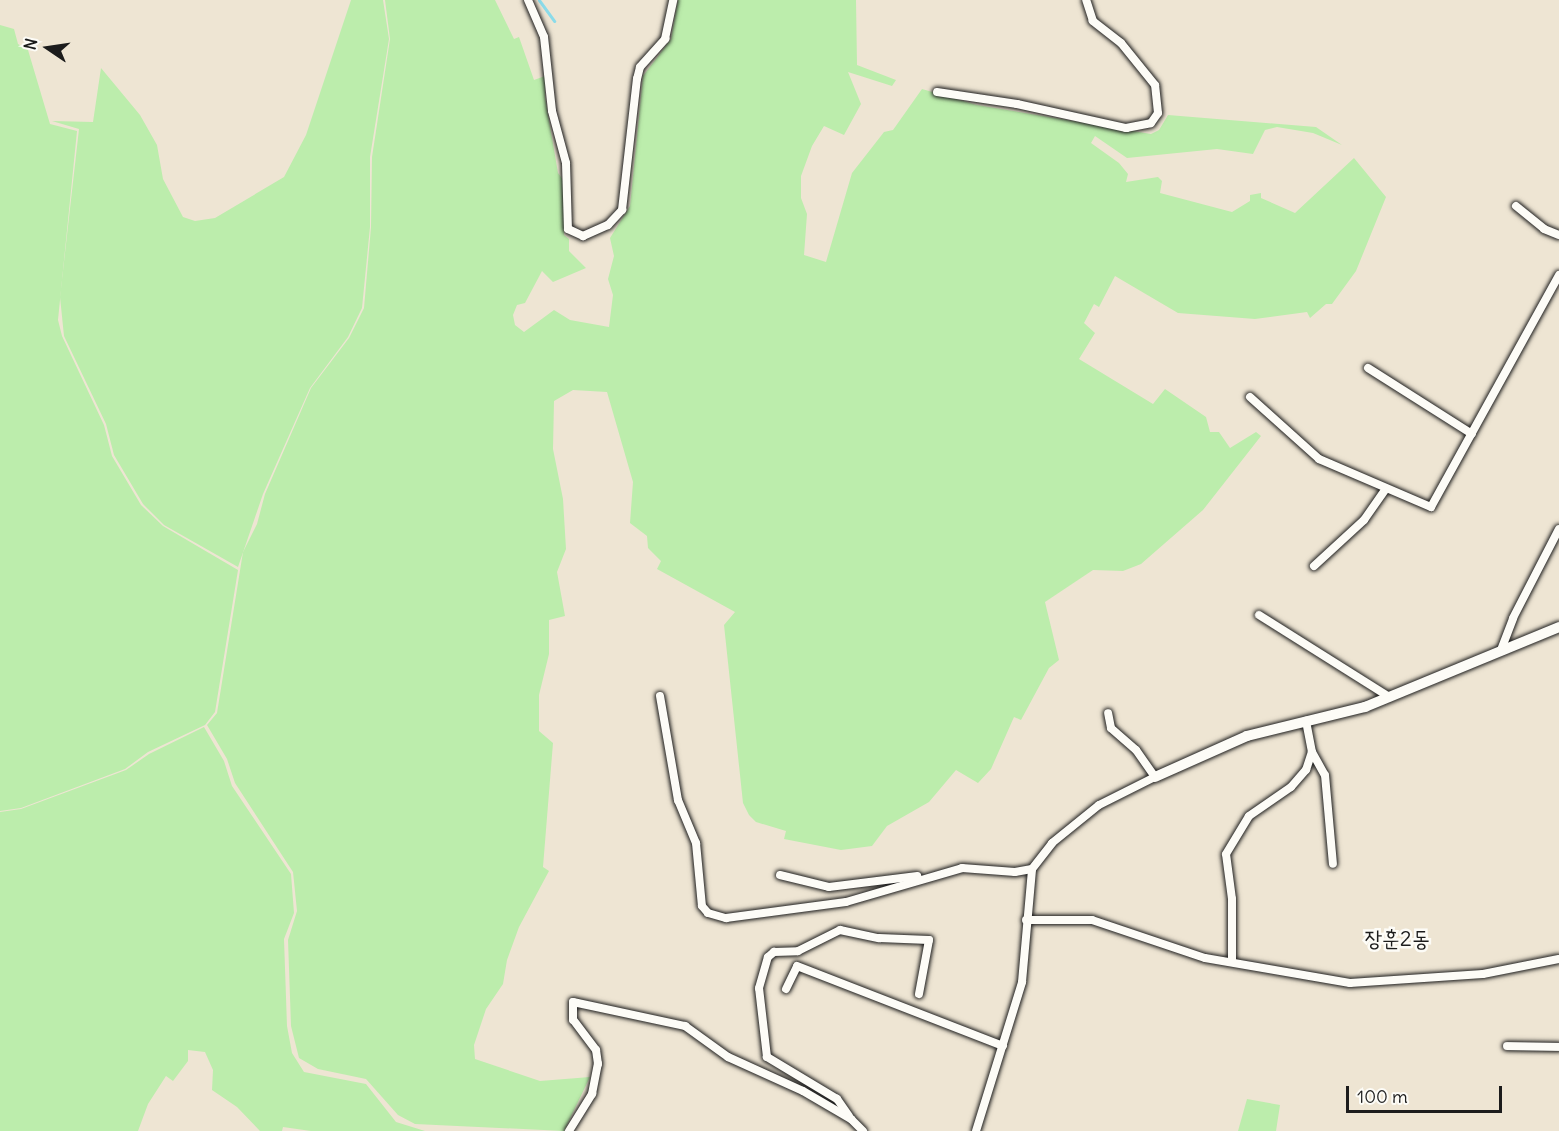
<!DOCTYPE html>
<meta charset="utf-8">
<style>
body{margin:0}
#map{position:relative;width:1559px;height:1131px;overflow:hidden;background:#eee5d3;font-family:Delius,"Poor Story",sans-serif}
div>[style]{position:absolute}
.green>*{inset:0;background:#bcedac}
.stream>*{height:3px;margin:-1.5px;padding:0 1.5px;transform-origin:1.5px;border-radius:1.5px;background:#8bdbe9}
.roads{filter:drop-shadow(0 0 2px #1c1c1c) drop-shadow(0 0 2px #1c1c1c)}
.minor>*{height:8px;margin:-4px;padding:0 4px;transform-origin:4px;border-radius:4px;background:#fdfcf7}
.tertiary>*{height:10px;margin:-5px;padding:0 5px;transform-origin:5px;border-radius:5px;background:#fdfcf7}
span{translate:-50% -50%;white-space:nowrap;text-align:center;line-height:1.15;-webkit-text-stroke:5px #fdfcf7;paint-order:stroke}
.quarter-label{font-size:22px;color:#1c1c1c}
.north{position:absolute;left:18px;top:18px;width:60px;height:60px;-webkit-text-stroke:4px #fdfcf7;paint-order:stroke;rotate:283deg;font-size:16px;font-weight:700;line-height:24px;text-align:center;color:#1c1c1c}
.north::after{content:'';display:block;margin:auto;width:21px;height:27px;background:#1c1c1c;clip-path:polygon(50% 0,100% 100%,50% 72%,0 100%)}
.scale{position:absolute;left:1346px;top:1086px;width:156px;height:27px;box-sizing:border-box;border:3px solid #1c1c1c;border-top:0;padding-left:8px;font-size:18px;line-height:21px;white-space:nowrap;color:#1c1c1c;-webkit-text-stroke:4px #fdfcf7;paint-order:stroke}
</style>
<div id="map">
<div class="green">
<i style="clip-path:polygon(351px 0,383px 0,389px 39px,370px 157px,370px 227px,362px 308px,348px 337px,310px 388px,263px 494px,238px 567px,164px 525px,143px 504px,114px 455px,106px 424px,64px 336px,60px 297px,79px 129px,52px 121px,93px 122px,101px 68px,140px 115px,157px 145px,163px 179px,183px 217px,195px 221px,215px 218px,284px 177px,306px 135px)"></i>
<i style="clip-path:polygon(385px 0,495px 0,514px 39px,519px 37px,534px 80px,545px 76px,545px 97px,558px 173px,564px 181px,564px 235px,569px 239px,569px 251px,586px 268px,553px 282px,542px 271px,525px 303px,517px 305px,513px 315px,515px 325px,524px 332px,554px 310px,570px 320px,609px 327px,613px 295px,608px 279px,614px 256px,610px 238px,630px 206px,643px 76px,671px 39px,678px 0,856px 0,857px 65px,896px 80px,892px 86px,848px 72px,861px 104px,844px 135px,824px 126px,812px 146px,801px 176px,801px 198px,807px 214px,804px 255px,826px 262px,852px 173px,884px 132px,893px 130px,922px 89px,977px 105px,1151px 134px,1159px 130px,1168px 115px,1316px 127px,1342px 145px,1313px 133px,1277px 127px,1265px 130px,1253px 154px,1217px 149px,1127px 158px,1095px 136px,1091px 143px,1119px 163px,1128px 174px,1126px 182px,1158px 177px,1162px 181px,1160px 193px,1232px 212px,1250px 201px,1250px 195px,1261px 193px,1261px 198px,1295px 213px,1354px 158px,1386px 197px,1356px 271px,1332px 304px,1326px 304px,1310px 318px,1307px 312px,1255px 319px,1178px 313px,1115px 276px,1099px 307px,1094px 304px,1084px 323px,1095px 333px,1079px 359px,1153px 404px,1165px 389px,1206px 417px,1210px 432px,1219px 432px,1230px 448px,1256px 432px,1261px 436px,1203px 510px,1141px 564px,1123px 571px,1093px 570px,1045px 602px,1059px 660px,1049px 668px,1021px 720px,1014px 717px,991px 769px,978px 783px,956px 770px,929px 802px,887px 826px,872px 846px,841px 850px,784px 839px,786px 831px,756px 822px,749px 815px,743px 803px,724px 625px,735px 612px,657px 569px,661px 561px,648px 548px,647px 536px,630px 523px,633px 482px,607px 392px,573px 390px,554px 401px,553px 449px,563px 499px,566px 549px,557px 572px,565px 616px,549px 620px,549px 654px,539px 695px,539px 731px,553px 743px,543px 867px,549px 871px,519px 927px,507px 960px,503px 984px,486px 1009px,474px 1045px,475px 1059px,540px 1081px,590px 1077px,564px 1131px,415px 1124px,398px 1115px,366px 1079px,318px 1069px,299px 1058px,291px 1026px,288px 940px,297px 911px,293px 872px,235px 783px,227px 759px,207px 725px,217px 713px,243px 552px,257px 524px,265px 494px,311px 388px,349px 338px,364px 308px,371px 227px,372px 157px,390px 39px)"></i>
<i style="clip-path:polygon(0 25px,14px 29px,18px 44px,28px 50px,50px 124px,77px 131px,58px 320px,62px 336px,104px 425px,112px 456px,141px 505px,163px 526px,238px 570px,215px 712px,205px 725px,148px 752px,125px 769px,21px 808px,0 811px)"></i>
<i style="clip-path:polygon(204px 727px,224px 761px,232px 786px,291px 874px,294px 913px,284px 939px,287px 1026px,292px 1053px,304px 1072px,366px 1084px,396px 1122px,425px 1131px,311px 1131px,283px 1127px,282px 1131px,260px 1131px,237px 1107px,212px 1090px,213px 1070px,205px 1052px,188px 1050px,188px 1061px,173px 1081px,166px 1076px,148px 1104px,138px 1131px,0 1131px,0 812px,21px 809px,126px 770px,149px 754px)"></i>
<i style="clip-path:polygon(1247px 1099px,1280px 1105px,1276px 1131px,1238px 1131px)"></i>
</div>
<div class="stream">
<i style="left:539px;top:0;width:26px;rotate:54deg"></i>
</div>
<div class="roads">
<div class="minor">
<i style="left:528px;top:0;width:40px;rotate:66.6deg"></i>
<i style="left:544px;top:37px;width:74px;rotate:83.8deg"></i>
<i style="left:552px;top:111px;width:54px;rotate:74.9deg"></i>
<i style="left:566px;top:163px;width:66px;rotate:88.3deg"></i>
<i style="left:568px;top:229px;width:17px;rotate:25deg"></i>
<i style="left:583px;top:236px;width:27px;rotate:-24deg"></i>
<i style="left:608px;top:225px;width:21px;rotate:-47deg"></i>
<i style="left:622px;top:210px;width:132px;rotate:-83.5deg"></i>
<i style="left:637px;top:79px;width:12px;rotate:-76deg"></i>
<i style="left:640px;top:67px;width:38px;rotate:-48deg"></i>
<i style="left:665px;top:39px;width:40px;rotate:-78deg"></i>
<i style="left:937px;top:92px;width:81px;rotate:8.5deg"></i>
<i style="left:1017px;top:104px;width:112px;rotate:12.4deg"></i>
<i style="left:1126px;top:128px;width:25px;rotate:-11deg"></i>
<i style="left:1151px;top:123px;width:12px;rotate:-55deg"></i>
<i style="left:1158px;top:113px;width:28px;rotate:-96deg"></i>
<i style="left:1155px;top:85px;width:54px;rotate:-129deg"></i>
<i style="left:1121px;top:43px;width:36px;rotate:-142deg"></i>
<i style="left:1093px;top:21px;width:22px;rotate:-108deg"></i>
<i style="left:1516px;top:206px;width:36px;rotate:39deg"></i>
<i style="left:1544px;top:229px;width:16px;rotate:22deg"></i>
<i style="left:1368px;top:368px;width:123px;rotate:32.4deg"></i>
<i style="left:1250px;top:397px;width:93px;rotate:41.9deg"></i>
<i style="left:1319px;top:459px;width:122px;rotate:23.2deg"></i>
<i style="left:1431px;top:507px;width:265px;rotate:-61.1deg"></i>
<i style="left:1314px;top:566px;width:68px;rotate:-42.6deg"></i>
<i style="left:1364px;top:520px;width:38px;rotate:-55deg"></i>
<i style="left:1259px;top:615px;width:154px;rotate:32.2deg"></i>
<i style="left:1501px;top:650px;width:34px;rotate:-69deg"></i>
<i style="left:1513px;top:618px;width:100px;rotate:-62.7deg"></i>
<i style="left:660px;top:696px;width:106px;rotate:80.2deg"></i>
<i style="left:678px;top:800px;width:47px;rotate:67.3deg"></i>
<i style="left:696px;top:843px;width:63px;rotate:84.6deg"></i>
<i style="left:702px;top:906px;width:9px;rotate:49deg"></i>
<i style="left:708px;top:913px;width:19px;rotate:16deg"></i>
<i style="left:726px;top:918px;width:121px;rotate:-7.6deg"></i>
<i style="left:846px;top:902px;width:121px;rotate:-16.3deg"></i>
<i style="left:962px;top:868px;width:53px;rotate:4.3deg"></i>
<i style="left:1015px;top:872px;width:17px;rotate:-10deg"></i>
<i style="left:1312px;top:752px;width:26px;rotate:61deg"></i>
<i style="left:1325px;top:775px;width:89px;rotate:84.9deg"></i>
<i style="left:780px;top:875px;width:50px;rotate:13.8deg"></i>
<i style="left:829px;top:887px;width:89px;rotate:-7.1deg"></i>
<i style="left:1026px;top:920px;width:66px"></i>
<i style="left:1092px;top:920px;width:119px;rotate:18.6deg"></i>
<i style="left:1205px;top:958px;width:147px;rotate:9.8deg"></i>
<i style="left:1350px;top:983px;width:133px;rotate:-3.9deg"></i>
<i style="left:1483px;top:974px;width:77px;rotate:-11.2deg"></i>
<i style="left:1232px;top:962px;width:63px;rotate:-90deg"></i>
<i style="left:1232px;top:899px;width:45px;rotate:-97.6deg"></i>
<i style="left:1226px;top:854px;width:44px;rotate:-58.8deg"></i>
<i style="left:1249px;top:816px;width:51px;rotate:-34.6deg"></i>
<i style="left:1291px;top:787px;width:23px;rotate:-49deg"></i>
<i style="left:1306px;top:770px;width:19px;rotate:-72deg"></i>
<i style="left:1312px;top:752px;width:32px;rotate:-101deg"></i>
<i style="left:786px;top:989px;width:25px;rotate:-64deg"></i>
<i style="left:797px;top:966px;width:221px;rotate:21.2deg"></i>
<i style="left:1507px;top:1046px;width:52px;rotate:1.1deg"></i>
<i style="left:849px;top:1116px;width:21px;rotate:-125deg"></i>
<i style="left:837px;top:1099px;width:82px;rotate:-149deg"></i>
<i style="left:767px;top:1057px;width:69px;rotate:-96.6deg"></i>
<i style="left:759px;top:988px;width:32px;rotate:-74deg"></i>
<i style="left:768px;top:957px;width:8px;rotate:-40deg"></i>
<i style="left:774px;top:952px;width:24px;rotate:-2deg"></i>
<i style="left:798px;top:951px;width:47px;rotate:-26.6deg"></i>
<i style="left:840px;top:930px;width:40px;rotate:12deg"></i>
<i style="left:879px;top:938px;width:50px;rotate:2.3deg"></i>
<i style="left:929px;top:940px;width:55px;rotate:100.5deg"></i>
<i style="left:569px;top:1131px;width:44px;rotate:-58.1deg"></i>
<i style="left:592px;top:1094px;width:31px;rotate:-79deg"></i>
<i style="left:598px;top:1064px;width:14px;rotate:-98deg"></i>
<i style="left:596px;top:1050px;width:38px;rotate:-127deg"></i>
<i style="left:573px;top:1020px;width:18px;rotate:-90deg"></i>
<i style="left:573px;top:1002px;width:115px;rotate:12.1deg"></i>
<i style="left:685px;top:1026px;width:53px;rotate:35.8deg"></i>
<i style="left:728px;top:1057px;width:82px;rotate:24.4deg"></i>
<i style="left:803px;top:1091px;width:56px;rotate:30.3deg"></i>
<i style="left:851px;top:1119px;width:17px;rotate:45deg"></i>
<i style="left:976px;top:1131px;width:156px;rotate:-72.8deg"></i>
<i style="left:1022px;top:982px;width:113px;rotate:-84.9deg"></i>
<i style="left:1032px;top:869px;width:33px;rotate:-52deg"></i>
<i style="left:1052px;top:843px;width:60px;rotate:-39deg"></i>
<i style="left:1099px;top:805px;width:63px;rotate:-26.6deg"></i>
<i style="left:1155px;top:777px;width:33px;rotate:-125deg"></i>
<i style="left:1136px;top:750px;width:33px;rotate:-139deg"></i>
<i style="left:1111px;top:728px;width:15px;rotate:-101deg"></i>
</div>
<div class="tertiary">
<i style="left:1155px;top:777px;width:101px;rotate:-24deg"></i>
<i style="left:1247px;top:736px;width:122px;rotate:-13.8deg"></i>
<i style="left:1365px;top:707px;width:210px;rotate:-22.4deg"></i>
</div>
</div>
<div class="quarter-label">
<span style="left:1397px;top:939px">장훈2동</span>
</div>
<div class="north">N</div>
<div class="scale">100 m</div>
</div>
